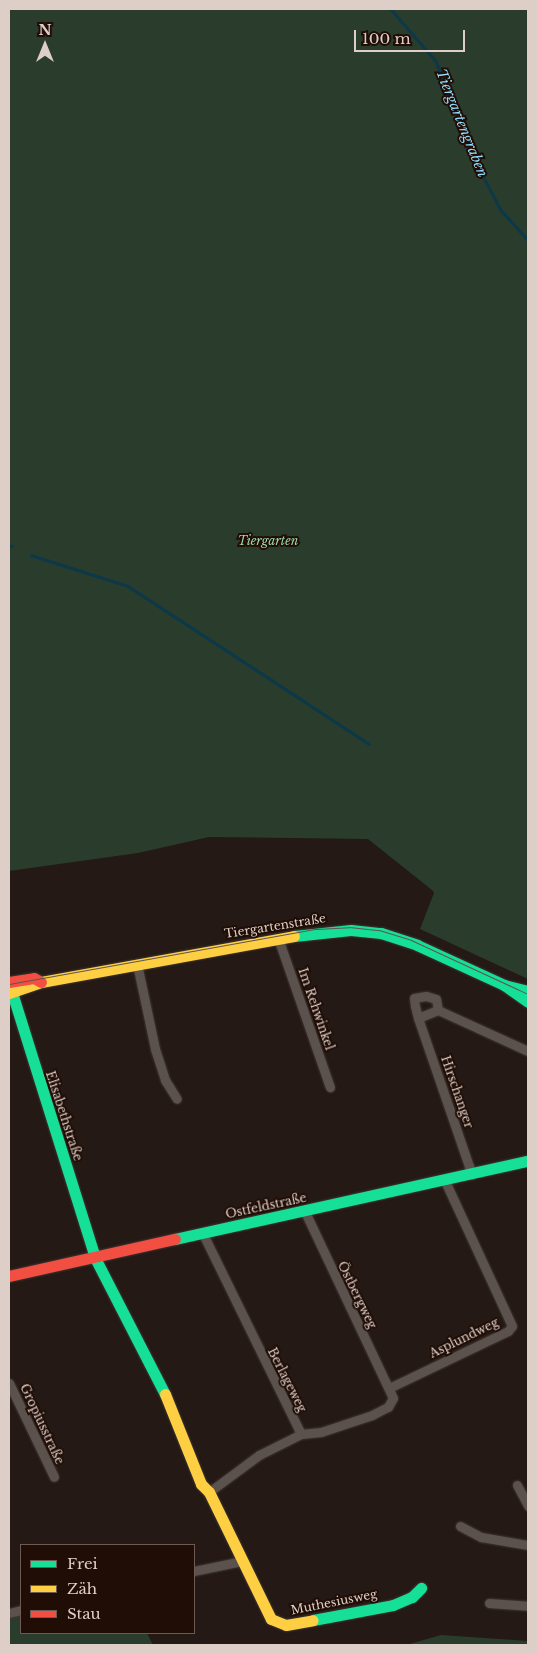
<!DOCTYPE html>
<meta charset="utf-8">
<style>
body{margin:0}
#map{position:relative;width:537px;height:1654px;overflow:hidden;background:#241914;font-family:"Libre Baskerville",serif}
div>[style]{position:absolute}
.green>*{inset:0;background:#2a3c2c}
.stream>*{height:2.5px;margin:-1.25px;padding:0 1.25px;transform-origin:1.25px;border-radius:1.25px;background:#0b3949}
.roads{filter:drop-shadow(0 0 1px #3f3532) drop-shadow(0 0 1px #3f3532)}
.street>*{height:9px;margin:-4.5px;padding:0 4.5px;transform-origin:4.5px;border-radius:4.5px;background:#5b514d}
.fast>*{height:11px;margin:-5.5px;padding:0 5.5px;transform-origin:5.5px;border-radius:5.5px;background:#16e098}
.slow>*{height:11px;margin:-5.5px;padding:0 5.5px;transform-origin:5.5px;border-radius:5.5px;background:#ffcf43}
.jam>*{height:11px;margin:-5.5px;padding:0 5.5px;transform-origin:5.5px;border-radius:5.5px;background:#f24e42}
.tram>*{height:1px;margin:-0.5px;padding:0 0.5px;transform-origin:0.5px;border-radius:0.5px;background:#5f5552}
span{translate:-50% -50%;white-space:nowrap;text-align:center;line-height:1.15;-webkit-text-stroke:4px #200e06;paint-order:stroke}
.park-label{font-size:12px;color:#9ddaab;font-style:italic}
.street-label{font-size:12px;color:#ddcec8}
.water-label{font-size:14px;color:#8edcfe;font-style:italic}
.frame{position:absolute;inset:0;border:10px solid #ddcec8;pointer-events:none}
.legend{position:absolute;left:20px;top:1544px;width:175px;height:90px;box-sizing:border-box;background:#200e06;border:1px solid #6c5b54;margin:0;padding:6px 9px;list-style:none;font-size:15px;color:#ddcec8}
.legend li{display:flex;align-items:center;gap:10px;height:25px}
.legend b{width:25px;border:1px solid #6c5b54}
.north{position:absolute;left:20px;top:20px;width:50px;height:50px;-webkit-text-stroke:4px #200e06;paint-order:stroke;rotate:0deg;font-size:14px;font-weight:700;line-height:20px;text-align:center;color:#ddcec8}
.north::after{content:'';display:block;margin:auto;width:18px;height:22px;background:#ddcec8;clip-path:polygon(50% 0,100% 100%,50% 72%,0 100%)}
.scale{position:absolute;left:354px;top:30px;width:111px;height:22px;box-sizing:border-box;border:2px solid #ddcec8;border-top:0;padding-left:6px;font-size:15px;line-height:18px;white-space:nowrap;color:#ddcec8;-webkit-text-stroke:4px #200e06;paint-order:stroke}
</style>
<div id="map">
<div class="green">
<i style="clip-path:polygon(9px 9px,528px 9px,528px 979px,420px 929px,434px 893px,432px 890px,368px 839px,209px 837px,138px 853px,9px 871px)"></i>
<i style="clip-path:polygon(21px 1615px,21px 1633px,147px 1633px,153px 1645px,9px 1645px,9px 1617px)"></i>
<i style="clip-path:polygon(441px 1635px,528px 1641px,528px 1645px,406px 1645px)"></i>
</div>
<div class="stream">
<i style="left:391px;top:9px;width:69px;rotate:49.1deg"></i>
<i style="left:436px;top:61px;width:107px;rotate:68.7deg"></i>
<i style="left:475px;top:161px;width:55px;rotate:62deg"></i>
<i style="left:501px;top:210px;width:40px;rotate:48deg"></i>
<i style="left:9px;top:545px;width:3px;rotate:18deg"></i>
<i style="left:31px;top:555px;width:102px;rotate:17.7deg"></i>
<i style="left:128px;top:586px;width:288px;rotate:33.2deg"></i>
</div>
<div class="roads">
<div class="street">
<i style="left:278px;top:938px;width:158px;rotate:70.8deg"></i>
<i style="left:137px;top:964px;width:87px;rotate:78deg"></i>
<i style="left:155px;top:1049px;width:33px;rotate:72deg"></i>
<i style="left:165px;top:1080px;width:22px;rotate:58deg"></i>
<i style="left:438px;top:1010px;width:99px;rotate:24.5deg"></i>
<i style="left:418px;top:1018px;width:22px;rotate:-22deg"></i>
<i style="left:438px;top:1010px;width:11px;rotate:-100deg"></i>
<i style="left:436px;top:999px;width:10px;rotate:-163deg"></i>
<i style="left:426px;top:996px;width:12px;rotate:171deg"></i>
<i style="left:414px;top:998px;width:8px;rotate:83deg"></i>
<i style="left:415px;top:1006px;width:12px;rotate:76deg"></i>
<i style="left:418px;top:1018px;width:157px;rotate:71deg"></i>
<i style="left:469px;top:1166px;width:9px;rotate:72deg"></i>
<i style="left:203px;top:1234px;width:223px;rotate:63.9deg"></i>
<i style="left:301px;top:1434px;width:20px;rotate:-6deg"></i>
<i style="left:321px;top:1432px;width:54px;rotate:-18.4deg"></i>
<i style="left:372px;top:1415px;width:18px;rotate:-27deg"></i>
<i style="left:388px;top:1407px;width:10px;rotate:-61deg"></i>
<i style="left:393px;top:1398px;width:206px;rotate:-115.3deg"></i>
<i style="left:9px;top:1383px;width:104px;rotate:64.4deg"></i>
<i style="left:389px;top:1388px;width:132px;rotate:-25.6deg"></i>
<i style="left:508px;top:1331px;width:6px;rotate:-51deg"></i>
<i style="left:512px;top:1326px;width:160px;rotate:-114.8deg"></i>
<i style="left:517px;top:1485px;width:24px;rotate:62deg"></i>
<i style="left:209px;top:1492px;width:62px;rotate:-36.5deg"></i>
<i style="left:259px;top:1455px;width:47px;rotate:-26.6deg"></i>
<i style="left:460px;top:1526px;width:24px;rotate:28deg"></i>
<i style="left:481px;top:1537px;width:48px;rotate:9.7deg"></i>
<i style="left:194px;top:1571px;width:49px;rotate:-11.8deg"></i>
<i style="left:489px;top:1603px;width:39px;rotate:4deg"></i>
<i style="left:9px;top:1613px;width:12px;rotate:-14deg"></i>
</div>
<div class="fast">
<i style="left:294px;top:936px;width:57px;rotate:-6deg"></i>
<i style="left:351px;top:930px;width:30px;rotate:6deg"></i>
<i style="left:381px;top:933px;width:38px;rotate:18deg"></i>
<i style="left:417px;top:945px;width:96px;rotate:24.7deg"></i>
<i style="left:504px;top:985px;width:29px;rotate:35deg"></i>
<i style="left:9px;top:983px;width:288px;rotate:72.6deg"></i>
<i style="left:95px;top:1258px;width:153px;rotate:62.8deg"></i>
<i style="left:504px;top:985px;width:25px;rotate:14deg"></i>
<i style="left:175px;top:1239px;width:362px;rotate:-12.5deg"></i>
<i style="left:313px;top:1620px;width:81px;rotate:-10.6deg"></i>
<i style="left:393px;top:1605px;width:21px;rotate:-23deg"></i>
<i style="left:412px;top:1597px;width:13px;rotate:-45deg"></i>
</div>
<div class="slow">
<i style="left:9px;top:993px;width:34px;rotate:-19deg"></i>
<i style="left:41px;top:982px;width:257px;rotate:-10.3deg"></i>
<i style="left:165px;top:1394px;width:97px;rotate:68.2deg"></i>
<i style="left:201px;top:1484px;width:11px;rotate:45deg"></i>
<i style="left:209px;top:1492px;width:141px;rotate:64deg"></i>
<i style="left:271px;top:1619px;width:16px;rotate:22deg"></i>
<i style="left:286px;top:1625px;width:27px;rotate:-10deg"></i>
</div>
<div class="jam">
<i style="left:9px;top:982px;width:25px;rotate:-9deg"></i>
<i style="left:34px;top:978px;width:8px;rotate:30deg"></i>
<i style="left:9px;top:1276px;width:170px;rotate:-12.6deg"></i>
</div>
</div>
<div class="tram">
<i style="left:9px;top:984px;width:312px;rotate:-10.2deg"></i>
<i style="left:316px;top:929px;width:33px;rotate:-3deg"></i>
<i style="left:349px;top:927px;width:30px;rotate:6deg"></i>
<i style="left:379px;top:930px;width:34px;rotate:17deg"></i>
<i style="left:411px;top:940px;width:129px;rotate:24.8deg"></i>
</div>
<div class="park-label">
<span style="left:268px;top:541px">Tiergarten</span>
</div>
<div class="street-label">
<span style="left:275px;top:926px;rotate:-9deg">Tiergartenstraße</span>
<span style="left:316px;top:1009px;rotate:71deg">Im Rehwinkel</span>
<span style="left:457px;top:1092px;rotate:71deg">Hirschanger</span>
<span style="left:64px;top:1116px;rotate:72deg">Elisabethstraße</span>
<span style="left:266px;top:1206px;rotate:-12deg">Ostfeldstraße</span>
<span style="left:357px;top:1295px;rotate:64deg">Östbergweg</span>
<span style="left:464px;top:1338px;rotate:-26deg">Asplundweg</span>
<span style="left:287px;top:1380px;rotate:63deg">Berlageweg</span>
<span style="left:42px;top:1424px;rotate:65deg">Gropiusstraße</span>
<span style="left:334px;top:1602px;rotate:-11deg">Muthesiusweg</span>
</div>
<div class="water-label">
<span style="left:462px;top:123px;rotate:68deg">Tiergartengraben</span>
</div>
<div class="frame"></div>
<ul class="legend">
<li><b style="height:6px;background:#16e098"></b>Frei</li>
<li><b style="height:6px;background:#ffcf43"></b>Zäh</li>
<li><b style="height:6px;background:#f24e42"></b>Stau</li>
</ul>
<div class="north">N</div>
<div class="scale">100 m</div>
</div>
